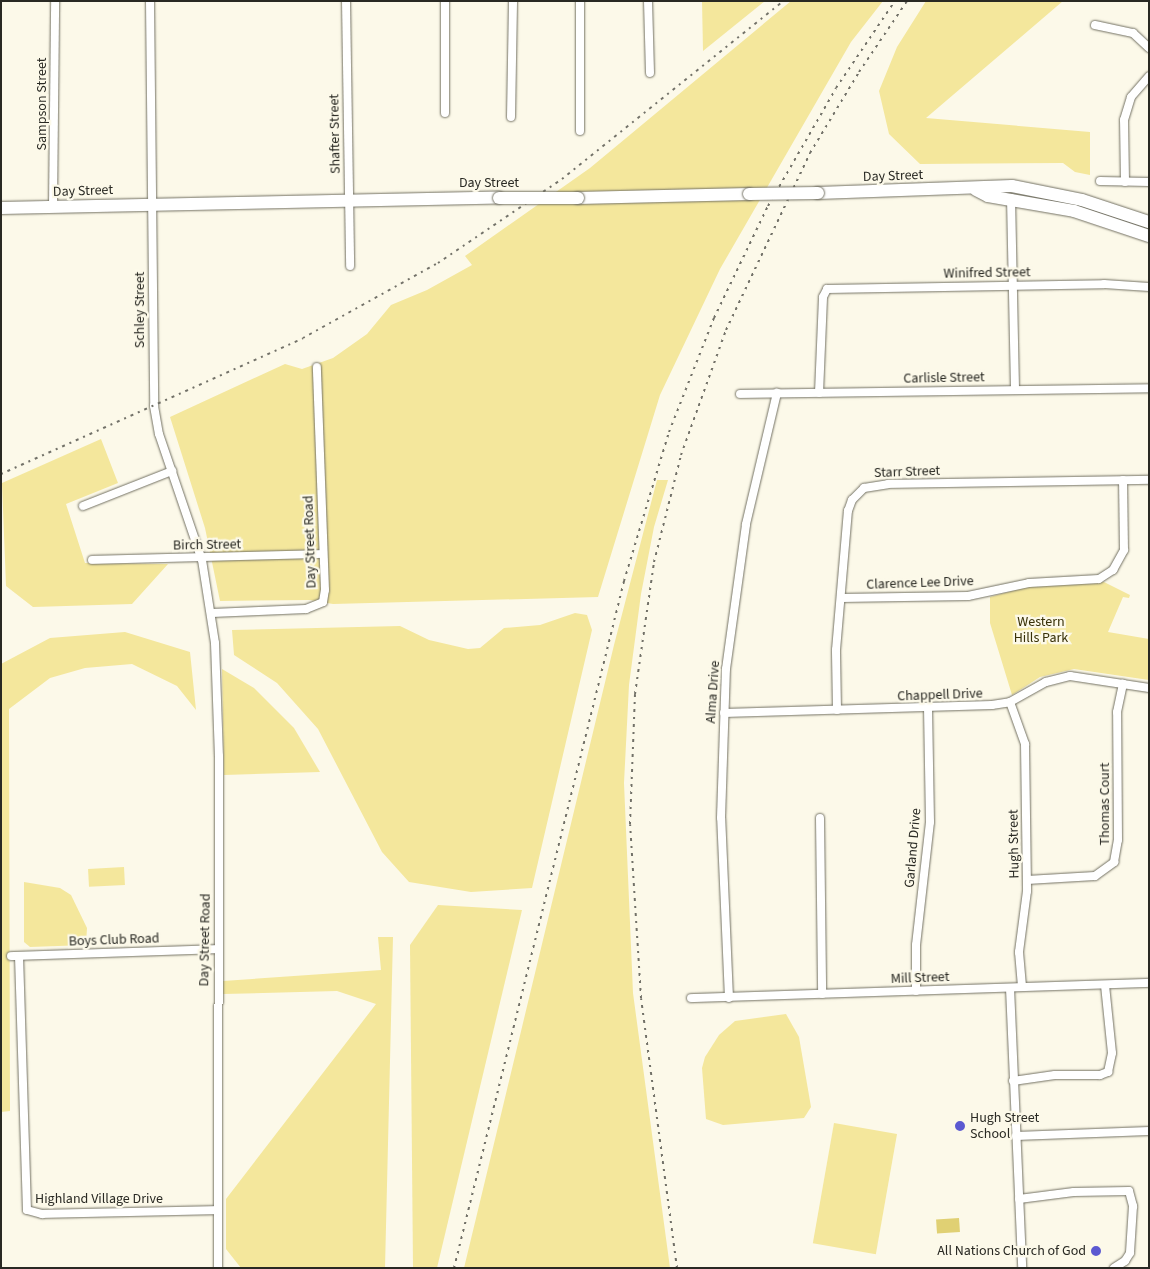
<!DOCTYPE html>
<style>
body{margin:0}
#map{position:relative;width:1150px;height:1269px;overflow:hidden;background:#fcf9e9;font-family:"Source Sans 3",sans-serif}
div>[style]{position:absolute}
.green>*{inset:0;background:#f4e79c;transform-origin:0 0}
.water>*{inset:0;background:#e0d073;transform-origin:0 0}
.roads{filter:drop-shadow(0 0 1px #737163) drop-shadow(0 0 1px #737163)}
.street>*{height:8px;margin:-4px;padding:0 4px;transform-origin:4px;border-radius:4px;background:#fff}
.primary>*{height:12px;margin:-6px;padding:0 6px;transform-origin:6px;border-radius:6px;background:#fff}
.rail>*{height:2px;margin-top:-1px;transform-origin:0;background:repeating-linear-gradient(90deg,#727168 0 2.5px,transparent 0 7.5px)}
.bridges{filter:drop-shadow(0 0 1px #737163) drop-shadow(0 0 1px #737163)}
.primary-bridge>*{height:12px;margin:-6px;padding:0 6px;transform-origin:6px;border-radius:6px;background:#fff}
.dots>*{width:14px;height:14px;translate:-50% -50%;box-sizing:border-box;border:2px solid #fcf9e9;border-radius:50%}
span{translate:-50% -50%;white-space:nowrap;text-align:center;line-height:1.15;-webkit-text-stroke:4.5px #fcf9e9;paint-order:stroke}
.street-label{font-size:14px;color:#292923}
.park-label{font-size:14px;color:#373007}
.poi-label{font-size:14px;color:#292923}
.left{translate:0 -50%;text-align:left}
.right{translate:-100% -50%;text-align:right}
.frame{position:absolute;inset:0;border:2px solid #292923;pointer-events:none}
</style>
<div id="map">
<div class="green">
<i style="clip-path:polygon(702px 1px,765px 1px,703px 51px)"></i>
<i style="clip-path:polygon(791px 1px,883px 1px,851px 42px,720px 269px,660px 395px,598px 597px,333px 604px,310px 600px,220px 601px,205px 528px,170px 417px,285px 364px,302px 369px,333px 358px,367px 334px,391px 305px,427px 290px,472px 265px,465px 256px,590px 168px)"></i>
<i style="clip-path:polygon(926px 1px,1063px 1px,926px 118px,1090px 132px,1090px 175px,1075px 172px,1063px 163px,920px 164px,889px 134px,879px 91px,897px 47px)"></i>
<i style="clip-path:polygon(101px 439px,118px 483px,66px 504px,85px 563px,168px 564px,132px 604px,33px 607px,6px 586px,2px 483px)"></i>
<i style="clip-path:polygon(657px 480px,668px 480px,654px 527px,641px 594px,629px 685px,624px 783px,633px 993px,670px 1268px,464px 1268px,614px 645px)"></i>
<i style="clip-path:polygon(1104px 582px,1130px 595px,1129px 598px,1123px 597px,1108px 632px,1149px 639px,1149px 680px,1074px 669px,1040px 677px,1012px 695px,990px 623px,990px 597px,1030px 586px)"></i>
<i style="clip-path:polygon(575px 613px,587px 615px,592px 630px,532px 888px,471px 892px,409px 882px,382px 852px,318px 729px,277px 683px,234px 655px,232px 630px,400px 626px,429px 640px,468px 649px,480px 648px,504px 628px,540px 625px)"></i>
<i style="clip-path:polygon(125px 632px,190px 652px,196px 710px,177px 686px,132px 664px,85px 668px,50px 678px,9px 709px,10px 1111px,1px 1112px,1px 664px,50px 638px)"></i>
<i style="clip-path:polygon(222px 669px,254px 688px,294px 728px,320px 772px,224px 775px)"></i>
<i style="left:124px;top:867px;width:18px;height:36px;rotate:87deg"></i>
<i style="clip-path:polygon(24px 882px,60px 888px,71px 895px,87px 928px,86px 945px,30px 947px,24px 942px)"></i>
<i style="clip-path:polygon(438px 905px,522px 910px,437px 1268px,413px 1268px,410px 945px)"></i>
<i style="clip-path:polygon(378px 937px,393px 937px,385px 1268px,241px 1268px,226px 1249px,226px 1199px,376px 1004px,337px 991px,223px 994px,223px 981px,381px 970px)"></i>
<i style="clip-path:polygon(786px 1014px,799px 1037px,811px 1107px,804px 1118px,723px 1125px,706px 1119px,702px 1068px,705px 1057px,719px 1035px,735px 1021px)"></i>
<i style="left:834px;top:1123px;width:64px;height:122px;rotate:10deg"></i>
</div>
<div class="water">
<i style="left:959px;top:1218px;width:14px;height:23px;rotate:86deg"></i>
</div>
<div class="roads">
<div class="street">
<i style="left:150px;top:1px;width:405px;rotate:89.4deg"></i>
<i style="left:154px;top:406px;width:28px;rotate:80deg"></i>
<i style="left:159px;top:434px;width:133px;rotate:71.2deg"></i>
<i style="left:202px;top:560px;width:84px;rotate:81.1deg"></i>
<i style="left:215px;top:643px;width:113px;rotate:88deg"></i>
<i style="left:219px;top:756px;width:512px;rotate:90.11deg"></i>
<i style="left:346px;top:1px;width:265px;rotate:89.1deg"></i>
<i style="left:445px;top:1px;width:112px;rotate:90deg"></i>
<i style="left:580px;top:1px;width:130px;rotate:90deg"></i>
<i style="left:648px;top:1px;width:72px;rotate:88.4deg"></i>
<i style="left:1095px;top:25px;width:39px;rotate:12deg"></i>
<i style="left:1133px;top:33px;width:22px;rotate:43deg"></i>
<i style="left:511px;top:117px;width:116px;rotate:-89deg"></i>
<i style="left:1100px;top:181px;width:49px;rotate:1.2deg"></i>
<i style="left:1125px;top:182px;width:62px;rotate:-90.9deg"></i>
<i style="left:1124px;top:120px;width:24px;rotate:-73deg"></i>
<i style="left:1131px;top:97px;width:28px;rotate:-49deg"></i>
<i style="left:1011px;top:198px;width:192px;rotate:88.8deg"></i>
<i style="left:53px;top:206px;width:205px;rotate:-89.4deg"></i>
<i style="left:819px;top:393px;width:96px;rotate:-87.6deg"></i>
<i style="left:823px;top:297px;width:9px;rotate:-63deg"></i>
<i style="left:827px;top:289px;width:277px;rotate:-1deg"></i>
<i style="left:1104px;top:284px;width:45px;rotate:3.8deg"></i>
<i style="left:740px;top:394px;width:409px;rotate:-0.8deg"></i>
<i style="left:83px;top:506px;width:96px;rotate:-21.5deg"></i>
<i style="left:92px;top:560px;width:230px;rotate:-1.5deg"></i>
<i style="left:841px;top:598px;width:127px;rotate:-0.9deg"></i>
<i style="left:968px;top:596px;width:62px;rotate:-12deg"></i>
<i style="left:1029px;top:583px;width:70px;rotate:-3.3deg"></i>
<i style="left:1099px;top:579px;width:17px;rotate:-33deg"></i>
<i style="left:1113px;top:570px;width:23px;rotate:-61deg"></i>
<i style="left:1124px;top:550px;width:70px;rotate:-90.8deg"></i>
<i style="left:212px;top:613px;width:94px;rotate:-2.4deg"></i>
<i style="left:306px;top:609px;width:18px;rotate:-22deg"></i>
<i style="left:323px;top:602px;width:12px;rotate:-81deg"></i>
<i style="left:325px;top:590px;width:223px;rotate:-92.1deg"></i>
<i style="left:1010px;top:702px;width:45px;rotate:70.3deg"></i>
<i style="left:1025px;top:744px;width:147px;rotate:89.2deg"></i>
<i style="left:1027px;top:891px;width:62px;rotate:97.5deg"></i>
<i style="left:1019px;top:952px;width:35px;rotate:85deg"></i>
<i style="left:837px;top:710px;width:60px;rotate:-91deg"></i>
<i style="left:836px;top:650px;width:140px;rotate:-85.1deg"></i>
<i style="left:848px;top:511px;width:12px;rotate:-70deg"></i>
<i style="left:852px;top:500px;width:17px;rotate:-45deg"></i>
<i style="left:864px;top:488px;width:24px;rotate:-9deg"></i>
<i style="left:888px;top:484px;width:261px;rotate:-0.9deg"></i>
<i style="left:724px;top:713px;width:268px;rotate:-1.7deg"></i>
<i style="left:992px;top:705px;width:18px;rotate:-9deg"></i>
<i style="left:1010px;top:702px;width:41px;rotate:-29.1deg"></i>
<i style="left:1046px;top:682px;width:25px;rotate:-14deg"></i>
<i style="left:1070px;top:676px;width:80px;rotate:8.6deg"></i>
<i style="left:820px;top:818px;width:176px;rotate:89.3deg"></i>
<i style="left:1027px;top:880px;width:68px;rotate:-3.4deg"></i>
<i style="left:1095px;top:876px;width:24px;rotate:-36deg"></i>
<i style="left:1114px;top:862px;width:22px;rotate:-80deg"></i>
<i style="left:1118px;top:840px;width:128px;rotate:-90.4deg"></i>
<i style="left:1117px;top:712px;width:29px;rotate:-78deg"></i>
<i style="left:11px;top:956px;width:206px;rotate:-1.9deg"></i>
<i style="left:19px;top:956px;width:254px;rotate:88.2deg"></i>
<i style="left:27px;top:1210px;width:16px;rotate:15deg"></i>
<i style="left:42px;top:1214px;width:176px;rotate:-1.3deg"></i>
<i style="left:1010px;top:988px;width:280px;rotate:87.5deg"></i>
<i style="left:916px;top:991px;width:46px;rotate:-90deg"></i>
<i style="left:916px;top:945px;width:124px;rotate:-83.5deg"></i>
<i style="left:930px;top:822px;width:114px;rotate:-91deg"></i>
<i style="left:691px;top:998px;width:458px;rotate:-1.9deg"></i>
<i style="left:729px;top:998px;width:180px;rotate:-92.5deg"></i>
<i style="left:721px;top:818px;width:149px;rotate:-88.1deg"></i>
<i style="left:726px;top:669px;width:146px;rotate:-82.1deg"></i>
<i style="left:746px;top:524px;width:135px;rotate:-76.7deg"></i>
<i style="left:1013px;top:1081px;width:42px;rotate:-8.1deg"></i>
<i style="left:1055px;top:1075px;width:45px"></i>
<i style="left:1100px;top:1075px;width:9px;rotate:-21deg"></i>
<i style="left:1108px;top:1072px;width:19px;rotate:-78deg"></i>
<i style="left:1112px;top:1053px;width:68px;rotate:-95.9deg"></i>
<i style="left:1016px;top:1136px;width:133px;rotate:-2.2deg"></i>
<i style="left:1019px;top:1199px;width:55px;rotate:-7.3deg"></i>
<i style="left:1074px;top:1192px;width:55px;rotate:-1deg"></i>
<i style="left:1129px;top:1191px;width:16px;rotate:75deg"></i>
<i style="left:1133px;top:1206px;width:47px;rotate:93.7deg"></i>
<i style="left:1130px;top:1253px;width:9px;rotate:122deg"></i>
<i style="left:1125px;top:1261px;width:13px;rotate:148deg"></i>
</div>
<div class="primary">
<i style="left:976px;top:190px;width:13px;rotate:27deg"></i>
<i style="left:988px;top:196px;width:87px;rotate:9.9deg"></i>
<i style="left:1074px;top:211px;width:79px;rotate:18.4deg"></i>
<i style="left:818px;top:193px;width:194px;rotate:-2.1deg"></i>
<i style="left:1012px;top:186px;width:71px;rotate:11.3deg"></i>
<i style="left:1082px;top:200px;width:71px;rotate:18.2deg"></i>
<i style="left:578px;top:198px;width:171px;rotate:-1.3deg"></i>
<i style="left:1px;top:208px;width:498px;rotate:-1.2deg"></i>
</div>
</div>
<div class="rail">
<i style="left:1px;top:474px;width:331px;rotate:-24.2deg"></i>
<i style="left:303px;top:338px;width:154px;rotate:-29.1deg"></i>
<i style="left:438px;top:263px;width:150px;rotate:-34.1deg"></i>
<i style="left:562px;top:179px;width:284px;rotate:-38.8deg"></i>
<i style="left:454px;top:1268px;width:708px;rotate:-76.1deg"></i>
<i style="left:624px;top:581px;width:156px;rotate:-73.2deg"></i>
<i style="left:669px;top:432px;width:123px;rotate:-68.5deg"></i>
<i style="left:714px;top:318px;width:124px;rotate:-64.3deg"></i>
<i style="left:768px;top:206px;width:136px;rotate:-60deg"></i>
<i style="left:836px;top:88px;width:105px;rotate:-55.9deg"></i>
<i style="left:677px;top:1268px;width:272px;rotate:-97.6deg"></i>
<i style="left:641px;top:998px;width:174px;rotate:-93.6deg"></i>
<i style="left:630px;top:824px;width:130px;rotate:-87.8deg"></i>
<i style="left:635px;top:694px;width:133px;rotate:-81.8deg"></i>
<i style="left:654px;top:562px;width:110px;rotate:-75.8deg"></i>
<i style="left:681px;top:455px;width:133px;rotate:-70.2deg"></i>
<i style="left:726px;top:330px;width:196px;rotate:-64.6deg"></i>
<i style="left:810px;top:153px;width:95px;rotate:-58.8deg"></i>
<i style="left:859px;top:72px;width:86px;rotate:-55.9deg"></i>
</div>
<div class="bridges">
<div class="primary-bridge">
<i style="left:749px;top:194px;width:69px;rotate:-0.8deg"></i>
<i style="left:499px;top:198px;width:79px"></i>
</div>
</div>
<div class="dots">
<i style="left:960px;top:1126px;background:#5b59d1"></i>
<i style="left:1096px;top:1251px;background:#5b59d1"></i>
</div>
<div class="street-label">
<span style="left:42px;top:104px;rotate:-90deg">Sampson Street</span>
<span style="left:335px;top:134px;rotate:-91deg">Shafter Street</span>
<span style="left:893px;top:176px;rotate:-2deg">Day Street</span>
<span style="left:489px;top:183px">Day Street</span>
<span style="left:83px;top:191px;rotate:-2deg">Day Street</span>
<span style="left:987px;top:273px;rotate:-1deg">Winifred Street</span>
<span style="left:140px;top:310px;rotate:-90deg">Schley Street</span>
<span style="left:944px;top:378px;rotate:-1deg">Carlisle Street</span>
<span style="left:907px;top:472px;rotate:-2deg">Starr Street</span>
<span style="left:310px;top:542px;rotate:-92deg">Day Street Road</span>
<span style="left:207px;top:545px;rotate:-1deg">Birch Street</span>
<span style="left:920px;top:583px;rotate:-2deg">Clarence Lee Drive</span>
<span style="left:713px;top:692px;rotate:-86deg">Alma Drive</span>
<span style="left:940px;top:695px;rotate:-2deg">Chappell Drive</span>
<span style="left:1105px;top:804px;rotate:-90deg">Thomas Court</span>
<span style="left:1014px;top:844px;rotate:-91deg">Hugh Street</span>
<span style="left:913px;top:848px;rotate:-85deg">Garland Drive</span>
<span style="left:114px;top:940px;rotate:-2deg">Boys Club Road</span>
<span style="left:205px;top:940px;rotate:-89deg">Day Street Road</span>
<span style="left:920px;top:978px;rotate:-2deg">Mill Street</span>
<span style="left:99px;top:1199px">Highland Village Drive</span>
</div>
<div class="park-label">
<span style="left:1041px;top:630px">Western<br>Hills Park</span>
</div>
<div class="poi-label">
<span class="left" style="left:970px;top:1126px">Hugh Street<br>School</span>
<span class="right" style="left:1086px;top:1251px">All Nations Church of God</span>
</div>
<div class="frame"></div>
</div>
